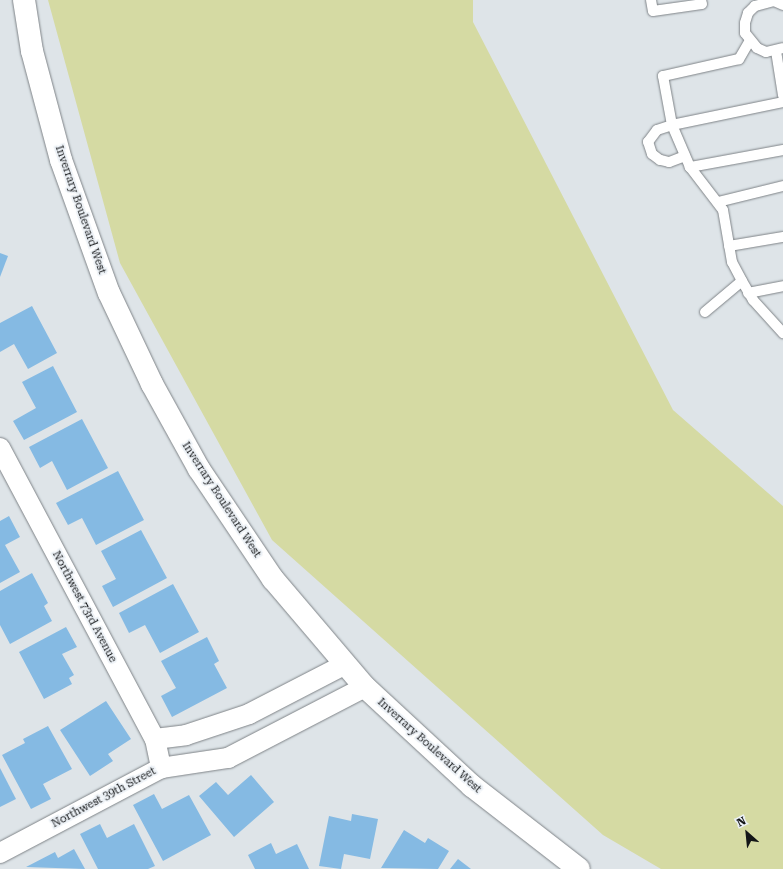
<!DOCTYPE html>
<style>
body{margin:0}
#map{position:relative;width:783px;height:869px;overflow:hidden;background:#dee4e8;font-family:"Roboto Serif",serif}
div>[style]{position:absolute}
.green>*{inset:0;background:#d5daa3}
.building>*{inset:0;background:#85bae3}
.roads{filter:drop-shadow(0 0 1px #7e8387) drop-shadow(0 0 1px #7e8387)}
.service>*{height:10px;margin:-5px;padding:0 5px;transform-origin:5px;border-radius:5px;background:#fff}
.minor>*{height:20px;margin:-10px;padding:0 10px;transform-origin:10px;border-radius:10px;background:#fff}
.tertiary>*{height:22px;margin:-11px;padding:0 11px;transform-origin:11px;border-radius:11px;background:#fff}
span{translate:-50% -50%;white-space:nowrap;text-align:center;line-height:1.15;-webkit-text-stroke:3.5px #ecf1f6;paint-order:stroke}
.street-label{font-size:11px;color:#131517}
.north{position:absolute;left:727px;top:813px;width:40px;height:40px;-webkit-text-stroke:3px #ecf1f6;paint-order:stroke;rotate:333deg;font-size:11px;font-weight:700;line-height:16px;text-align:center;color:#131517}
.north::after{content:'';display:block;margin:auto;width:14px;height:18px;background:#131517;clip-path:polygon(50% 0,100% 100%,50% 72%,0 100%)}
</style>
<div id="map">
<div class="green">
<i style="clip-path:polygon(48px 0,473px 0,473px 22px,673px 410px,783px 506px,783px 869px,661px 869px,603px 835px,272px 540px,120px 263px)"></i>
</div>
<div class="building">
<i style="clip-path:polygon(0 253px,8px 256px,0 277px)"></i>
<i style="clip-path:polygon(32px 306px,57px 353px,28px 369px,14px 344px,0 352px,0 323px)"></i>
<i style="clip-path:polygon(53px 366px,77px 412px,24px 440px,13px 421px,36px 408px,22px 382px)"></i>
<i style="clip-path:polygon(82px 419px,108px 468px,67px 490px,52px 461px,40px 468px,29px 447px)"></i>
<i style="clip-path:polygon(118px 471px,144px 520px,96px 545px,82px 518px,68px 525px,56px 503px)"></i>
<i style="clip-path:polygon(9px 516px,20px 537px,5px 545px,20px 572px,0 583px,0 521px)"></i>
<i style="clip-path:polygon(141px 530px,167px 578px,113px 607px,102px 586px,116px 579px,101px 551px)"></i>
<i style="clip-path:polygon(32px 573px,48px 603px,44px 606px,52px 621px,10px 644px,0 625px,0 591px)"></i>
<i style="clip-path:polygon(173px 584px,199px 632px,160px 653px,145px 625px,129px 633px,119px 613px)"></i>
<i style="clip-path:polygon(66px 627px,77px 647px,62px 654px,74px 675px,69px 678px,72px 684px,44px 699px,19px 652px)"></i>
<i style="clip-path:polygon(207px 637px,219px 661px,214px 664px,227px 688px,172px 717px,161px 696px,176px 688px,161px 661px)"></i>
<i style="clip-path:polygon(106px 701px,131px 739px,108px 754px,113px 761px,90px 776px,60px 730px)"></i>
<i style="clip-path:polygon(48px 726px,72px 769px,43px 784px,51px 799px,31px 809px,2px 755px,25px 743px,23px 739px)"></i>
<i style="clip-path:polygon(0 768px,16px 799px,0 807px)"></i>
<i style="clip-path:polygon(251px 775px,274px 802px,234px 837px,199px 796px,216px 782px,228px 795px)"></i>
<i style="clip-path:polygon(154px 794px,162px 809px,189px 795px,211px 835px,163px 861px,133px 805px)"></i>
<i style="clip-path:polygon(352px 814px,378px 819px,370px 859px,344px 854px,341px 869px,319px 866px,329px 816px,351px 821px)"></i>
<i style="clip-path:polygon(100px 824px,107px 838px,134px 824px,155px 866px,148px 869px,98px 869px,80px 834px)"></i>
<i style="clip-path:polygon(404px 830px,425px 843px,428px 838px,449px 851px,438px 869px,381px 868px)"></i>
<i style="clip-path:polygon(271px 843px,276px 854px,297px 844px,309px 869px,255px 869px,248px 855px)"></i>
<i style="clip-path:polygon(74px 849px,85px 869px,26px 867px,55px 852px,58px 858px)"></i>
<i style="clip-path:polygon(458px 859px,471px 869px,450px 869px)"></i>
</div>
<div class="roads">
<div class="service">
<i style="left:651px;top:0;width:11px;rotate:80deg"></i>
<i style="left:653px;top:11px;width:49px;rotate:-8.1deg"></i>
<i style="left:702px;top:4px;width:4px;rotate:-104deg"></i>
<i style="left:783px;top:5px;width:10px;rotate:-156deg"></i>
<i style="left:774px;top:1px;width:20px;rotate:165deg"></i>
<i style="left:755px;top:6px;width:10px;rotate:135deg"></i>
<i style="left:748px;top:13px;width:10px;rotate:107deg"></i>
<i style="left:745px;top:23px;width:10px;rotate:90deg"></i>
<i style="left:745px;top:33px;width:19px;rotate:51deg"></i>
<i style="left:757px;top:48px;width:10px;rotate:24deg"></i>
<i style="left:766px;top:52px;width:17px;rotate:-13deg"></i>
<i style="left:749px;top:42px;width:20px;rotate:120deg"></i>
<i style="left:739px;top:59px;width:78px;rotate:167.4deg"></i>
<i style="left:663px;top:76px;width:50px;rotate:79.6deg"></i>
<i style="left:672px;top:125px;width:113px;rotate:-11.7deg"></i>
<i style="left:776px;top:51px;width:45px;rotate:81deg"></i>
<i style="left:783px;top:150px;width:95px;rotate:169.6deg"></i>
<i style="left:690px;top:167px;width:54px;rotate:52.5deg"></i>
<i style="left:723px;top:210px;width:53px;rotate:80.2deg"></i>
<i style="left:732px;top:262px;width:21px;rotate:62deg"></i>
<i style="left:742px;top:281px;width:22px;rotate:60deg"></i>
<i style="left:753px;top:300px;width:45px;rotate:47.7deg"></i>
<i style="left:685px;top:156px;width:17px;rotate:159deg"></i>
<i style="left:669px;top:162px;width:9px;rotate:-167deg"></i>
<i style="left:660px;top:160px;width:10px;rotate:-143deg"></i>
<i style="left:652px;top:154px;width:13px;rotate:-108deg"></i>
<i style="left:648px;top:142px;width:15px;rotate:-53deg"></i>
<i style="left:657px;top:130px;width:16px;rotate:-18deg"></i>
<i style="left:672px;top:125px;width:46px;rotate:66.8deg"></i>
<i style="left:718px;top:202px;width:67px;rotate:-13.8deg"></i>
<i style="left:729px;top:246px;width:55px;rotate:-9.5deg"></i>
<i style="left:748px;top:293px;width:36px;rotate:-11deg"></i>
<i style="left:705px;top:312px;width:48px;rotate:-40deg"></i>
</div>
<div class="minor">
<i style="left:0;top:448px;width:330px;rotate:62deg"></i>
<i style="left:155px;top:739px;width:30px;rotate:78deg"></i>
<i style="left:155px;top:739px;width:31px;rotate:-7deg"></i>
<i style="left:186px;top:735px;width:66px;rotate:-18.4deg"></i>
<i style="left:249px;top:714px;width:107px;rotate:-27.3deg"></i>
<i style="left:0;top:853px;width:182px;rotate:-27.8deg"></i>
<i style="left:161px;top:768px;width:68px;rotate:-8.5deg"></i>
<i style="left:228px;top:758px;width:154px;rotate:-27.4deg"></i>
</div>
<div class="tertiary">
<i style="left:24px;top:0;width:52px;rotate:81.1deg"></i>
<i style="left:32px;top:51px;width:113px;rotate:75.1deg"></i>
<i style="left:61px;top:160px;width:141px;rotate:70.2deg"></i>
<i style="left:109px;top:293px;width:101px;rotate:64.7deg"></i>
<i style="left:152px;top:384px;width:97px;rotate:61.1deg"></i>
<i style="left:199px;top:469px;width:133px;rotate:56.1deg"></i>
<i style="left:273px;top:579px;width:142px;rotate:49.6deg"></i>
<i style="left:365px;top:687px;width:146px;rotate:42.8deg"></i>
<i style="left:472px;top:786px;width:135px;rotate:37.8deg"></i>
</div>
</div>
<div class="street-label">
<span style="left:80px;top:210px;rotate:71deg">Inverrary Boulevard West</span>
<span style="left:221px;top:500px;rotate:57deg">Inverrary Boulevard West</span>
<span style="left:84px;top:607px;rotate:62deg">Northwest 73rd Avenue</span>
<span style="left:429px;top:746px;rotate:42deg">Inverrary Boulevard West</span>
<span style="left:104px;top:798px;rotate:-28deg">Northwest 39th Street</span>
</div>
<div class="north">N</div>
</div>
